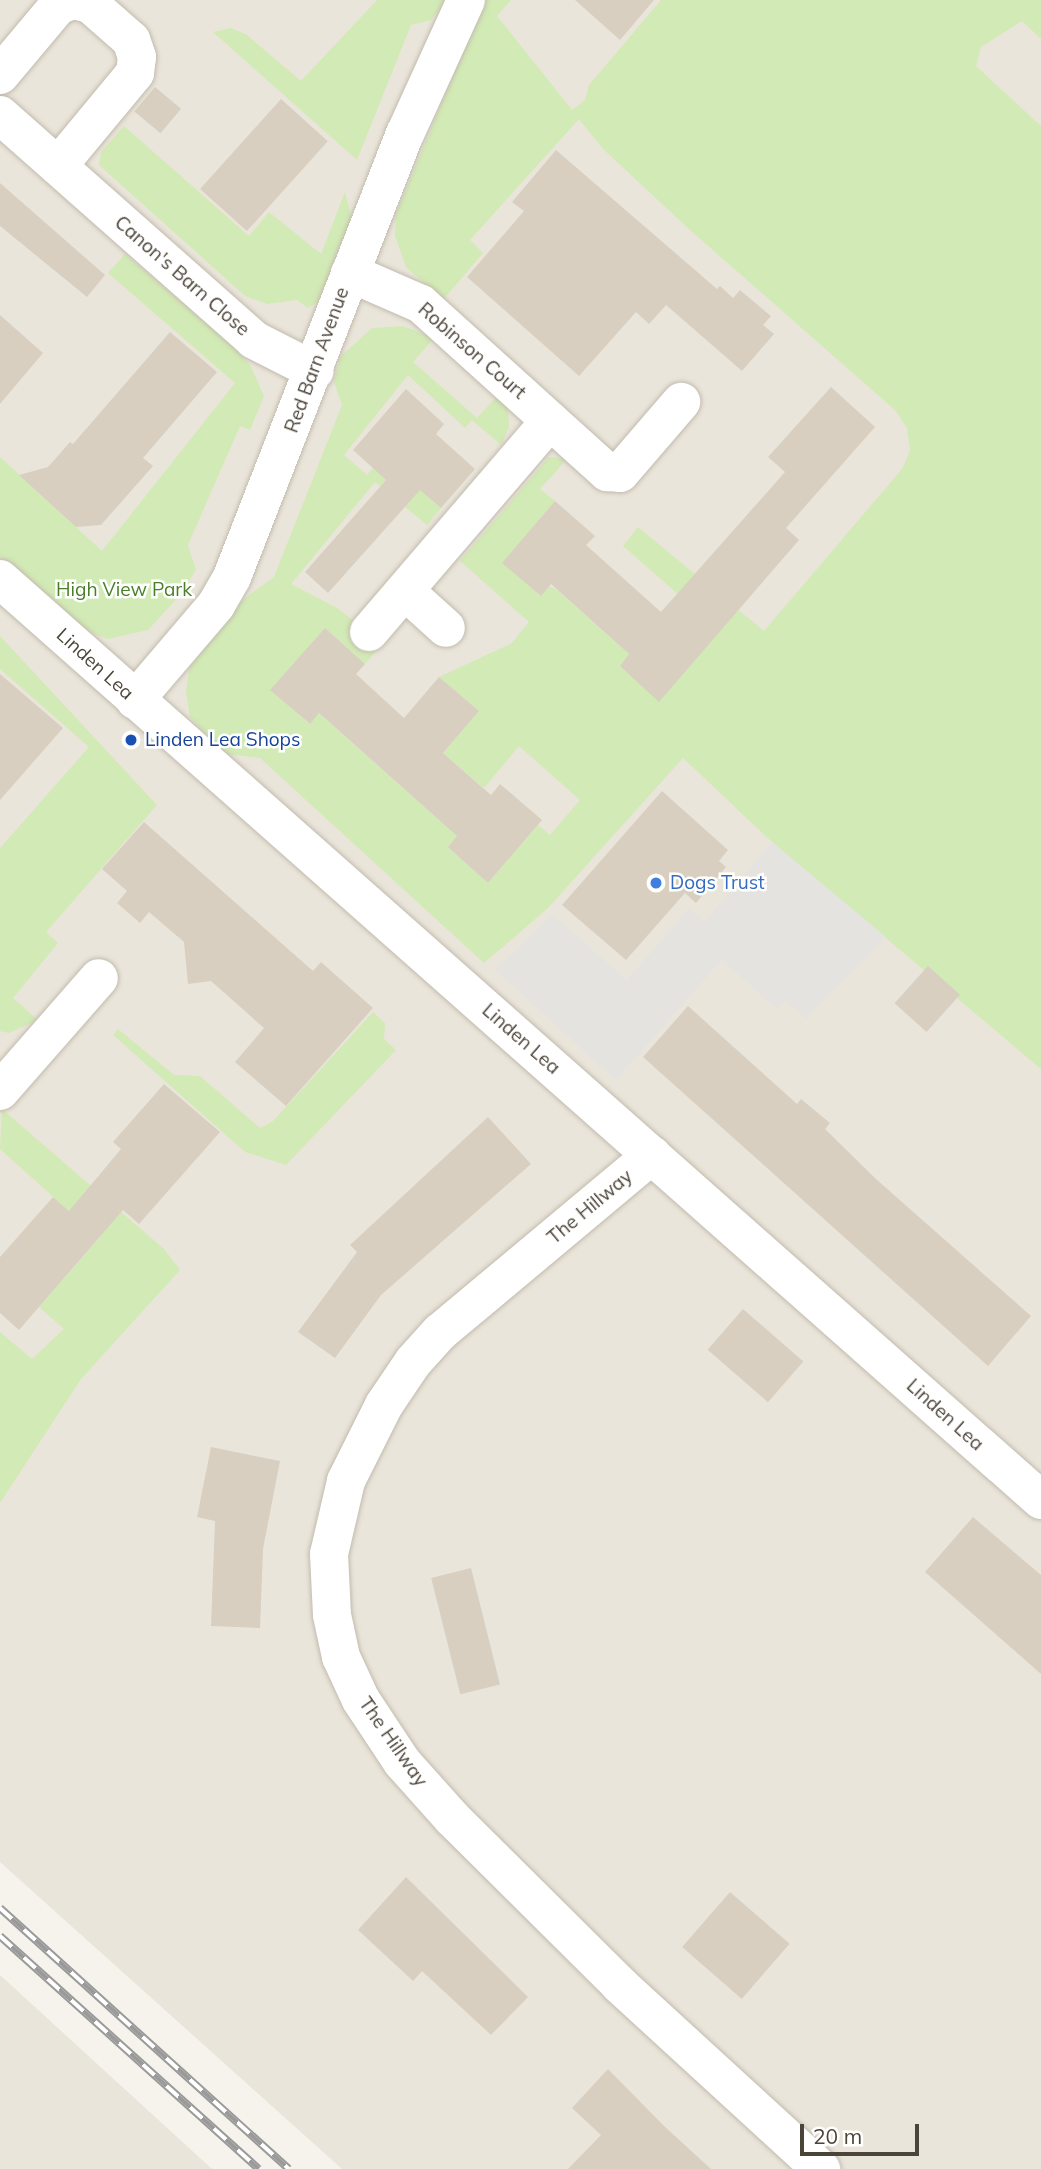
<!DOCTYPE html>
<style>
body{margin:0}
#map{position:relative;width:1041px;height:2169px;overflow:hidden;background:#f6f3ec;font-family:Mulish,sans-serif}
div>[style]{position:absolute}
.residential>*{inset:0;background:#eae5da}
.green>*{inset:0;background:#d2eab5}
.parking>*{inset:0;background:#e5e3e0}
.building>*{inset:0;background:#d8cfc1;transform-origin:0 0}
.roads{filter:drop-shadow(0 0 2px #c2bbae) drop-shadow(0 0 2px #c2bbae)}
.street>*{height:38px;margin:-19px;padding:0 19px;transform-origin:19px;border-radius:19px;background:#fff}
.rail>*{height:8px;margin-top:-4px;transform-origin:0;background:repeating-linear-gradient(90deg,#fff 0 16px,#9a9a9a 0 32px);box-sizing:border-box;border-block:2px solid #9a9a9a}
.dots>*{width:19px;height:19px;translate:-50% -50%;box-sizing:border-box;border:4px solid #fff;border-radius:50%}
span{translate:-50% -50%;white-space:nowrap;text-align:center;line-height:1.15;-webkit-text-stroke:5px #fff;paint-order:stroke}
.street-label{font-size:19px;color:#4b4439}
.park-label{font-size:19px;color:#4a7f2a}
.transit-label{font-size:19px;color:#164399}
.left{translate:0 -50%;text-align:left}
.shop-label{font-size:19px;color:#366cbe}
.scale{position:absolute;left:800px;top:2124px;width:119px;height:32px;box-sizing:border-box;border:4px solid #4b4439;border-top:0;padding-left:9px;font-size:21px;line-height:24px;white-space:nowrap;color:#4b4439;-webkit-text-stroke:5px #fff;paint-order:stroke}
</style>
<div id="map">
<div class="residential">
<i style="clip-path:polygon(0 0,1041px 0,1041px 2169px,342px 2169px,0 1862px)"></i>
<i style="clip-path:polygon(0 1975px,212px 2169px,0 2169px)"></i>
</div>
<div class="green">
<i style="clip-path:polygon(377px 0,447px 0,431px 20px,411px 25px,357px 160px,213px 32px,231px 28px,247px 35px,301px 81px)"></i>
<i style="clip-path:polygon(484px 0,511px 0,497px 16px,572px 110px,585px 100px,589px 85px,661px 0,1041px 0,1041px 39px,1022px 21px,981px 47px,976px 66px,1041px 126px,1041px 1069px,772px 842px,683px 758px,548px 908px,484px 963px,260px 758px,223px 754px,190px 717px,186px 692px,189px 668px,238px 603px,274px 577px,342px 405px,334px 382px,340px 357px,372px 328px,403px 326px,434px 338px,413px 362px,477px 418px,498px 395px,508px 408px,509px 427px,501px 445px,472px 420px,465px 428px,408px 375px,344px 455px,367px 475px,373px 468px,391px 484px,413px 483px,441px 508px,427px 525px,375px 482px,291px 584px,337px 608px,383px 643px,365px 664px,325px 628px,271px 690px,309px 724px,319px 713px,324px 718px,457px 836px,449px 847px,488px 883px,538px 825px,550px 835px,580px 800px,519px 746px,484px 788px,443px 753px,479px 711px,439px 677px,512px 643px,529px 622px,460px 561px,549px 457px,567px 459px,540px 489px,555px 501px,503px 563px,557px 590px,629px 654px,620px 666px,659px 701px,720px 631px,623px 546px,638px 527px,764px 631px,902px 469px,910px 451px,907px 428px,896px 411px,690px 230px,603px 149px,579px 119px,470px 240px,483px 253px,443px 300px,406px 267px,395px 236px,396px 214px)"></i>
<i style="clip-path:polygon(124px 126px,249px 236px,269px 212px,321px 254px,345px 192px,352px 219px,322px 299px,308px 308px,297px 300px,267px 304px,245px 296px,99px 165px,101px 152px)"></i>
<i style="clip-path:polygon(125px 254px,234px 347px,250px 365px,264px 396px,250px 430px,240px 426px,188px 545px,196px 570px,180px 595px,148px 630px,108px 639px,85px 630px,0 557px,0 457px,102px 551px,235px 383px,108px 273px)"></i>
<i style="clip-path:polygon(0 636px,157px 805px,46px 932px,58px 943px,13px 998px,38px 1020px,9px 1033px,0 1031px,0 848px,89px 747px,0 669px)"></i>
<i style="clip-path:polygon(373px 1012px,385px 1023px,384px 1039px,396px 1050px,286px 1165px,245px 1152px,113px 1035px,118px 1029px,174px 1075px,200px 1076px,260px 1128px,273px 1121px)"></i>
<i style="clip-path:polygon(2px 1109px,164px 1249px,180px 1270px,81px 1379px,0 1503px,0 1332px,32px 1359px,64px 1329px,39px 1307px,99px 1238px,0 1149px)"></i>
</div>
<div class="parking">
<i style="clip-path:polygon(772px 842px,886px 937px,806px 1019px,786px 1001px,777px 1009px,722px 960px,616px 1080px,495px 970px,552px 914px,627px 980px,689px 908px,705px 921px)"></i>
</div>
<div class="building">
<i style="clip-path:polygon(575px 0,654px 0,620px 40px)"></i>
<i style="left:155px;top:87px;width:34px;height:32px;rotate:40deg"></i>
<i style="left:281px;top:99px;width:63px;height:121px;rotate:42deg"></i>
<i style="clip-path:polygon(556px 150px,717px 289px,720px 286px,733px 298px,740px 290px,771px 316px,763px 325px,774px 334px,742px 371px,666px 305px,649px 324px,636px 312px,579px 376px,467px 277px,524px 211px,512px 202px)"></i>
<i style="clip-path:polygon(0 183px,105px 275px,87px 297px,0 226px)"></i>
<i style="clip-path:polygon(0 315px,43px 353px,0 404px)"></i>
<i style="clip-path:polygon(170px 332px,217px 372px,143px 458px,153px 466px,101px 525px,76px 527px,19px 475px,48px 467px,70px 442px,73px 444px)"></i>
<i style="clip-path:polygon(831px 387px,875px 427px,786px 528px,799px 540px,659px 702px,620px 666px,629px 654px,551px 584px,541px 596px,502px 563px,555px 501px,595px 536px,586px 545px,661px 612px,785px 472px,768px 457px)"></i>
<i style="clip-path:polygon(406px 389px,444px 424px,436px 434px,475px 469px,441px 508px,420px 490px,328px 593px,305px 572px,386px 480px,353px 450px)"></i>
<i style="clip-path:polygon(325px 628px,365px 664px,356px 674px,404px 718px,439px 677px,479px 711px,443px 753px,491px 795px,500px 784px,542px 820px,488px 883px,448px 847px,457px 836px,319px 713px,310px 724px,270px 690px)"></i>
<i style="clip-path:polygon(0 674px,63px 728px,0 800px)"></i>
<i style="clip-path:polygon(662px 791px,728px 850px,719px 861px,726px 867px,696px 903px,685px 893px,626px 960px,562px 905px)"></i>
<i style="clip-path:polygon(144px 822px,313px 971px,321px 962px,373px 1008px,286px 1106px,235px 1062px,264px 1028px,211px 981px,188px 984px,184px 942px,149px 912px,140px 923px,117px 903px,127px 891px,102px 869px)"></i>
<i style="left:928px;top:966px;width:43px;height:50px;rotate:42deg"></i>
<i style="clip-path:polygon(688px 1006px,797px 1104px,801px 1099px,830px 1123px,825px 1129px,876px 1179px,1031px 1316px,988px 1366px,643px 1057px)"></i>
<i style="clip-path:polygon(164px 1084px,220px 1132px,139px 1224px,123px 1210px,19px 1330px,0 1313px,0 1257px,53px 1197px,69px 1211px,121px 1149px,113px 1142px)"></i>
<i style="clip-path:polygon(488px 1117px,531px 1164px,381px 1295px,335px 1358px,298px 1332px,357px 1252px,350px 1245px)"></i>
<i style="left:743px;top:1309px;width:80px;height:54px;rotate:41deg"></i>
<i style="clip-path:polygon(211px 1447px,280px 1461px,263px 1549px,260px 1628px,211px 1626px,215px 1521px,197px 1517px)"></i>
<i style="clip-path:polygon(973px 1517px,1041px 1575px,1041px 1674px,925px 1572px)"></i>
<i style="left:471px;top:1568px;width:120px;height:41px;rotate:76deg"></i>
<i style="clip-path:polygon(406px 1877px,528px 1997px,491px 2035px,422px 1971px,413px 1981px,358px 1930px)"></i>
<i style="left:730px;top:1892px;width:79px;height:73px;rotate:41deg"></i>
<i style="clip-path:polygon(608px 2069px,664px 2126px,711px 2169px,568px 2169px,601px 2135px,572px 2108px)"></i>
</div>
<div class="roads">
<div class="street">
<i style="left:0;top:75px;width:90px;rotate:-50deg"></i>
<i style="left:58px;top:6px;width:16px;rotate:-22deg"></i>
<i style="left:0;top:115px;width:339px;rotate:41.5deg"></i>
<i style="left:254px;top:340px;width:68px;rotate:26.9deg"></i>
<i style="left:58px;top:166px;width:121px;rotate:-50.4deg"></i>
<i style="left:135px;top:73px;width:16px;rotate:-83deg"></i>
<i style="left:137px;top:57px;width:18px;rotate:-109deg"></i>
<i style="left:131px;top:40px;width:55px;rotate:-138.7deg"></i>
<i style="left:90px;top:4px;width:16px;rotate:-166deg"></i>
<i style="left:350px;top:273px;width:77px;rotate:23.6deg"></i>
<i style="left:421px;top:304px;width:251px;rotate:42.1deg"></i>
<i style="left:607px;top:472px;width:13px;rotate:4deg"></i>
<i style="left:620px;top:473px;width:94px;rotate:-49.3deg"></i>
<i style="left:0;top:579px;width:1390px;rotate:41.5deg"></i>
<i style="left:405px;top:591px;width:55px;rotate:42.1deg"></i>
<i style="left:369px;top:632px;width:278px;rotate:-49.4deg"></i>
<i style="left:135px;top:700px;width:125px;rotate:-49.5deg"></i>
<i style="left:216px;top:605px;width:32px;rotate:-60deg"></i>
<i style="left:232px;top:577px;width:476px;rotate:-68.7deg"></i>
<i style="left:405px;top:134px;width:147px;rotate:-65.5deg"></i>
<i style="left:0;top:1091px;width:150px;rotate:-48.8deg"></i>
<i style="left:652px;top:1155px;width:276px;rotate:140.1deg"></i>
<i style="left:440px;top:1332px;width:40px;rotate:132deg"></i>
<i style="left:413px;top:1362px;width:52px;rotate:124deg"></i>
<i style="left:384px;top:1405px;width:85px;rotate:116.6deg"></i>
<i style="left:346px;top:1481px;width:75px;rotate:103.1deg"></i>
<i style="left:329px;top:1554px;width:61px;rotate:87.2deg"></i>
<i style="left:332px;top:1615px;width:43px;rotate:77.9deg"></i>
<i style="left:341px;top:1657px;width:47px;rotate:65.1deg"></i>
<i style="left:361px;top:1700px;width:74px;rotate:56.5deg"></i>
<i style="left:402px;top:1762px;width:75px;rotate:48.2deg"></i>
<i style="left:452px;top:1818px;width:237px;rotate:44.8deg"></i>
<i style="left:620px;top:1985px;width:273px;rotate:42.5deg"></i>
</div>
</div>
<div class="rail">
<i style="left:0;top:1908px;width:389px;rotate:42.1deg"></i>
<i style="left:0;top:1936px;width:348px;rotate:42deg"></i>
</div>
<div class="dots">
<i style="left:131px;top:740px;background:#1a4fb4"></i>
<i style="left:656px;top:883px;background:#3f7fe0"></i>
</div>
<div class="street-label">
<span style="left:182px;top:276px;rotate:41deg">Canon's Barn Close</span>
<span style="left:472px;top:351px;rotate:41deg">Robinson Court</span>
<span style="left:317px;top:360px;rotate:-70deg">Red Barn Avenue</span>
<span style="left:95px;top:664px;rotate:42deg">Linden Lea</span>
<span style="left:521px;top:1039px;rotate:41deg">Linden Lea</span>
<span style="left:590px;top:1207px;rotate:-40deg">The Hillway</span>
<span style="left:945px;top:1415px;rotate:42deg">Linden Lea</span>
<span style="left:393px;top:1742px;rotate:55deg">The Hillway</span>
</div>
<div class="park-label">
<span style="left:124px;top:590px">High View Park</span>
</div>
<div class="transit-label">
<span class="left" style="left:145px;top:740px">Linden Lea Shops</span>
</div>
<div class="shop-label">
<span class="left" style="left:670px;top:883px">Dogs Trust</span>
</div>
<div class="scale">20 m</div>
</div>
